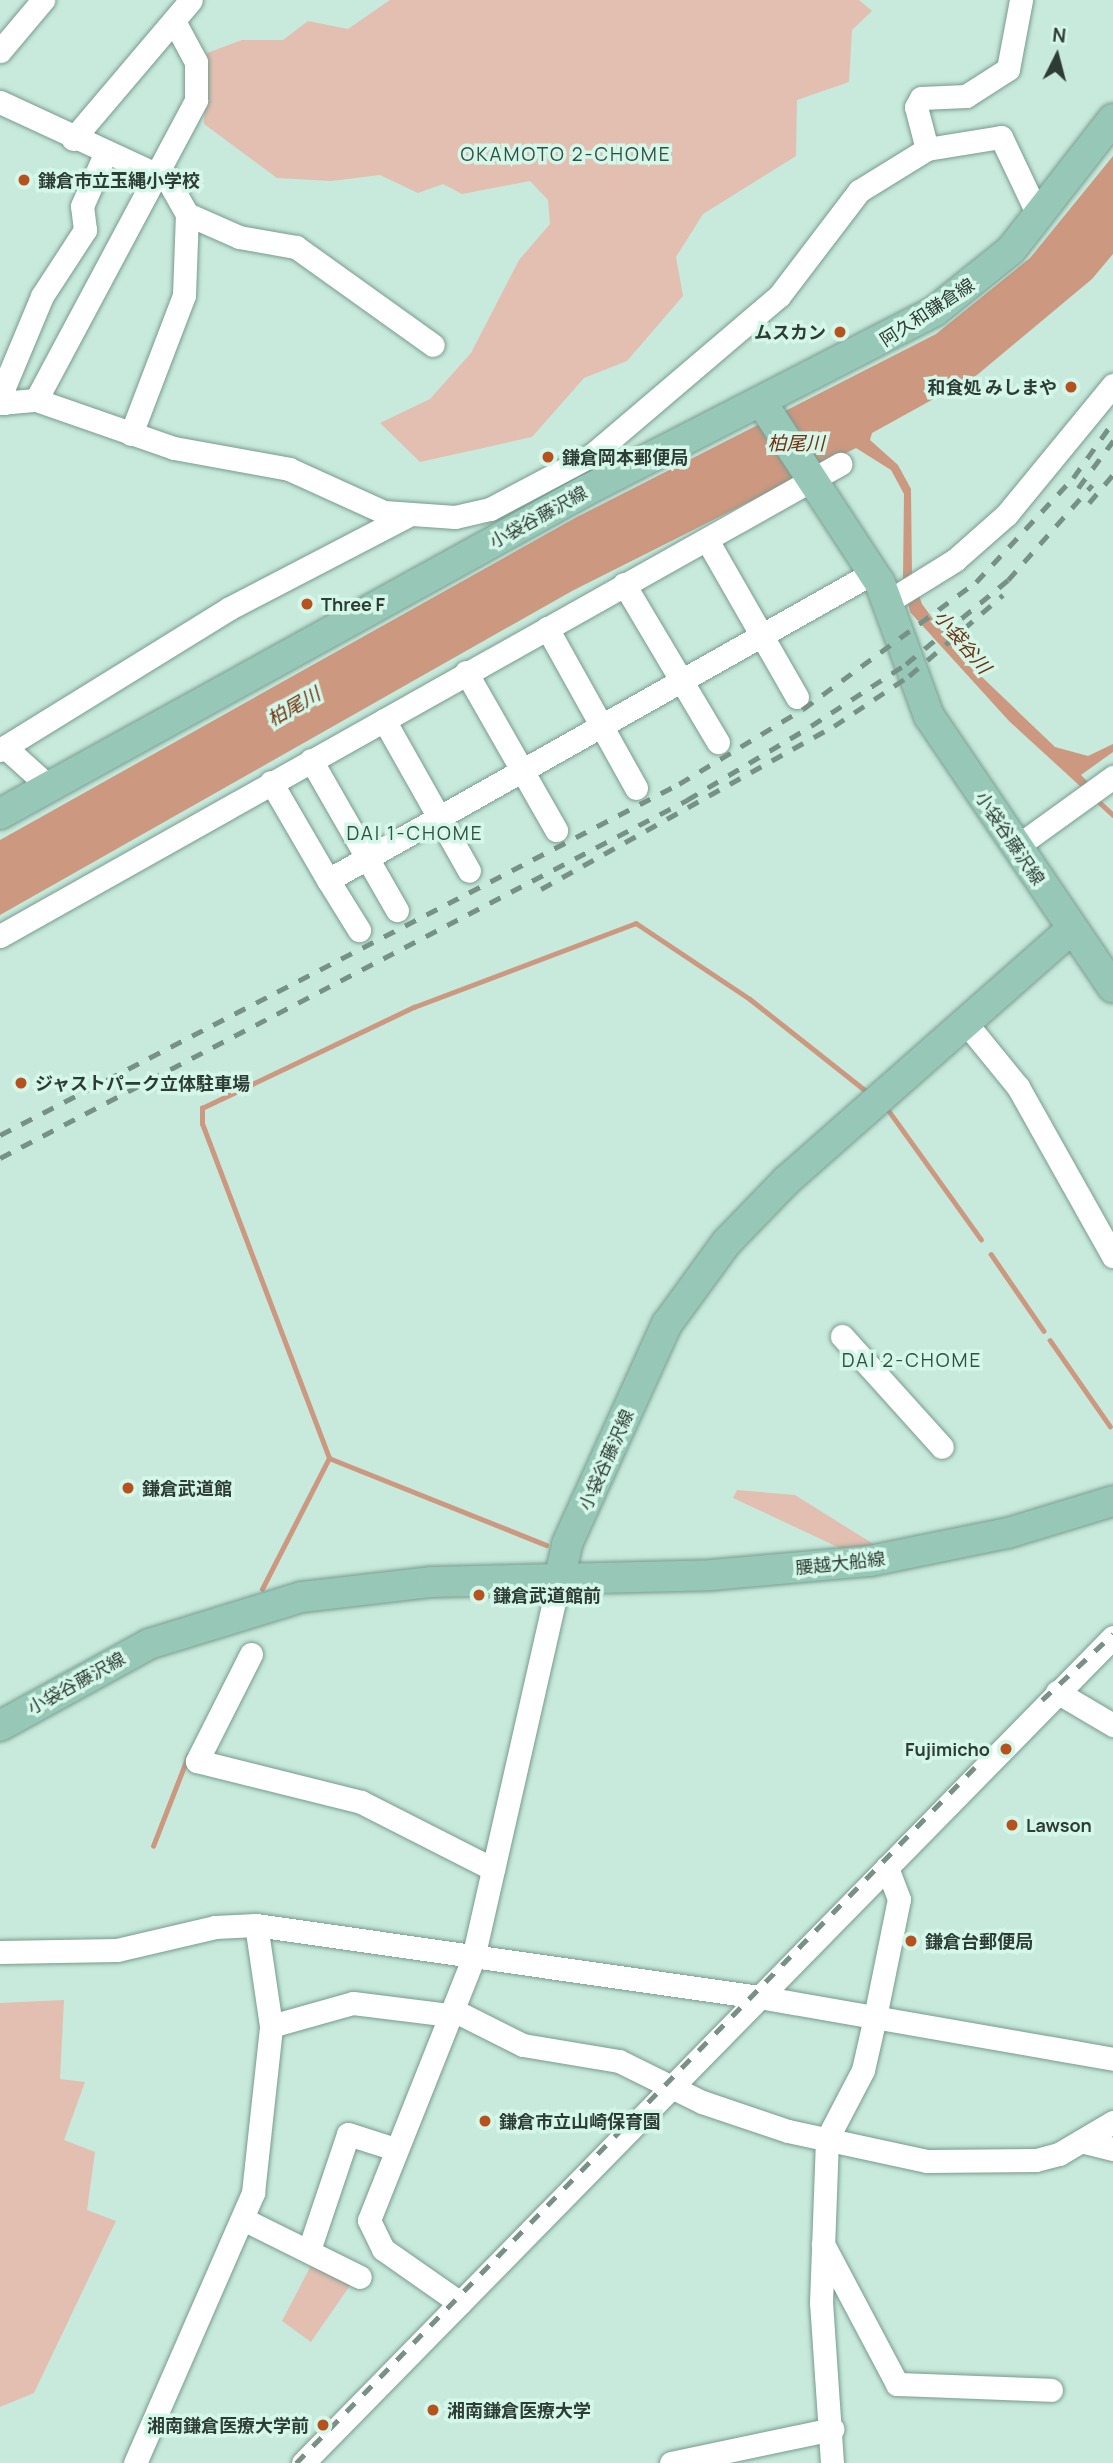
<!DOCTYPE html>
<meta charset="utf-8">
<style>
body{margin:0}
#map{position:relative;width:1113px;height:2463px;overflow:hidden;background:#c7eadc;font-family:Manrope,"Noto Sans JP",sans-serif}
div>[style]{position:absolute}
.green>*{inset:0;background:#e2bfb1}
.water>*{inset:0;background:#cd9880}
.stream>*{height:4.5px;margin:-2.25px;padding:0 2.25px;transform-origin:2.25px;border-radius:2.25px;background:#cd9880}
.roads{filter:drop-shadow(0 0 2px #7a9b8f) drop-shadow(0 0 2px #7a9b8f)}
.minor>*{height:23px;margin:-11.5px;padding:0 11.5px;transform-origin:11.5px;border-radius:11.5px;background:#fff}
.major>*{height:30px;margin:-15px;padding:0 15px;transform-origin:15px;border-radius:15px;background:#96c7b7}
.rail>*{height:4.5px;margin-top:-2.25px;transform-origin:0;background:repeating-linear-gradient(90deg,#789187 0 12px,transparent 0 24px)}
.dots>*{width:19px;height:19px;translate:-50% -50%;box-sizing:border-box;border:4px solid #d4f7e9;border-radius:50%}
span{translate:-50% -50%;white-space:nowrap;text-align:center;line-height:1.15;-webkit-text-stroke:7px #d4f7e9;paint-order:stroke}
.poi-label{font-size:18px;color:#2e3c36;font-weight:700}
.left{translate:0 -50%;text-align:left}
.right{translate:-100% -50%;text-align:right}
.street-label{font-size:18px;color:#2e3c36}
.neighbourhood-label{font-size:19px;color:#315045;letter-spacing:2px}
.water-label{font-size:19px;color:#72310f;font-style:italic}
.north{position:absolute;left:1022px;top:21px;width:70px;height:70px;-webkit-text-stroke:5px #d4f7e9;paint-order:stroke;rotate:6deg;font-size:19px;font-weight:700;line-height:28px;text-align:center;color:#2e3c36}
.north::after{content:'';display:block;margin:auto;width:24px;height:32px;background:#2e3c36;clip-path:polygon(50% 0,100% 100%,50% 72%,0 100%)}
</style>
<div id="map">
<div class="green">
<i style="clip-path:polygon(390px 0,859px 0,872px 11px,852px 30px,849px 82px,797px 100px,796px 156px,703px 214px,676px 257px,683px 296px,627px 361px,584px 378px,532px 437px,420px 462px,380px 423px,430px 399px,471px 353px,519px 260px,550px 224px,548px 200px,530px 181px,462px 194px,443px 184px,418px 193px,380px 175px,331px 181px,277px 178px,204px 124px,207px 53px,242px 40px,283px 40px,308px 21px,348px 29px)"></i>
<i style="clip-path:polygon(737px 1490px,795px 1495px,875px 1545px,842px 1549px,733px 1498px)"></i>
<i style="clip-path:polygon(64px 2000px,60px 2079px,85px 2082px,64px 2140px,95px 2152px,87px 2210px,116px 2221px,34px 2393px,0 2407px,0 2003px)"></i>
<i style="clip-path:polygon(315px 2258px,353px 2281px,311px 2342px,282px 2321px)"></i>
</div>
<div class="water">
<i style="clip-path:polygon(1113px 156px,1113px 254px,1092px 279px,977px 375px,872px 433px,870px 440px,898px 465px,911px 489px,912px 576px,922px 604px,961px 657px,1055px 747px,1088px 756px,1113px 744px,1113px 752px,1081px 775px,1088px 782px,1081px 787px,1009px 721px,910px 612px,903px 578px,904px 494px,891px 470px,856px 448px,572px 591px,0 915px,0 840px,575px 518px,936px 334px,1030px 258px)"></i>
</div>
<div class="stream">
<i style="left:1096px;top:799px;width:23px;rotate:43deg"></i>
<i style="left:889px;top:1111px;width:158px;rotate:54.3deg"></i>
<i style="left:991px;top:1254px;width:93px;rotate:55.5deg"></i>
<i style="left:1050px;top:1340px;width:105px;rotate:55.1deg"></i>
<i style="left:329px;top:1458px;width:234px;rotate:21.8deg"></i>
<i style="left:262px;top:1589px;width:147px;rotate:-62.9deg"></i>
<i style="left:329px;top:1458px;width:357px;rotate:-110.8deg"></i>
<i style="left:202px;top:1124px;width:16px;rotate:-90deg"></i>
<i style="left:202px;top:1108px;width:235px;rotate:-25.5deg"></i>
<i style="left:414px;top:1007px;width:237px;rotate:-20.7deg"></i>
<i style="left:636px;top:923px;width:137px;rotate:33.7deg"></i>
<i style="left:750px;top:999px;width:147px;rotate:38.4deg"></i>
<i style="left:153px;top:1846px;width:97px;rotate:-68.7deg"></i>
</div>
<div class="roads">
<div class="minor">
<i style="left:0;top:51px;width:67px;rotate:-49.9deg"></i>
<i style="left:0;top:102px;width:176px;rotate:24.8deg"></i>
<i style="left:73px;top:139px;width:182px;rotate:-49.7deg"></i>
<i style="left:927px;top:149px;width:43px;rotate:-104.7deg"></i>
<i style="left:916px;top:107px;width:10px;rotate:-61deg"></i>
<i style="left:921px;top:98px;width:45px;rotate:-2.5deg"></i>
<i style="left:966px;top:96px;width:50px;rotate:-32.7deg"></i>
<i style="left:1008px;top:69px;width:70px;rotate:-79.3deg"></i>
<i style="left:187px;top:214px;width:57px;rotate:23.9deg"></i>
<i style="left:239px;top:237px;width:58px;rotate:10deg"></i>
<i style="left:296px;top:247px;width:168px;rotate:35.6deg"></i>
<i style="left:36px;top:400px;width:340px;rotate:-61.9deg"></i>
<i style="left:196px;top:100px;width:38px;rotate:-90deg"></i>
<i style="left:196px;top:62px;width:47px;rotate:-118.2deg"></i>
<i style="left:0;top:403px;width:36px;rotate:-5deg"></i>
<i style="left:36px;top:400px;width:146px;rotate:19.2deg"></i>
<i style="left:174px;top:448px;width:117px;rotate:10.3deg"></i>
<i style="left:289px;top:469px;width:104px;rotate:24.4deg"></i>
<i style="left:384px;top:512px;width:71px;rotate:4deg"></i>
<i style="left:455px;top:517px;width:36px;rotate:-13deg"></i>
<i style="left:490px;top:509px;width:115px;rotate:-27.9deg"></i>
<i style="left:592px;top:455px;width:245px;rotate:-40.4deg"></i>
<i style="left:779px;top:296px;width:132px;rotate:-52.7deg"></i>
<i style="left:859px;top:191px;width:80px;rotate:-31.7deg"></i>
<i style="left:927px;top:149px;width:75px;rotate:-9.2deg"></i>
<i style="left:1001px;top:137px;width:89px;rotate:64.6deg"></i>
<i style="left:4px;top:403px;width:16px;rotate:-90deg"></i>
<i style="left:4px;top:387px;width:99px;rotate:-67.3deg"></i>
<i style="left:42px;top:296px;width:79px;rotate:-56.9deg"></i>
<i style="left:85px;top:230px;width:24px;rotate:-97deg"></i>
<i style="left:82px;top:206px;width:57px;rotate:-66.1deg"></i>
<i style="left:131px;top:434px;width:149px;rotate:-69.1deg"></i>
<i style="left:184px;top:295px;width:81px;rotate:-87.9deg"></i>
<i style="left:187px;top:214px;width:51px;rotate:-119.6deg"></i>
<i style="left:707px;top:540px;width:181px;rotate:60.2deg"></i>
<i style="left:624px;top:584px;width:184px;rotate:59.3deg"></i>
<i style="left:889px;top:601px;width:78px;rotate:-31.8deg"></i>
<i style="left:955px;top:560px;width:69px;rotate:-41.5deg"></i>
<i style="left:1007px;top:514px;width:167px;rotate:-50.6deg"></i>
<i style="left:547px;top:628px;width:183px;rotate:60.9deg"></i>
<i style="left:466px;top:672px;width:182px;rotate:60.3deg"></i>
<i style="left:384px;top:720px;width:173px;rotate:60.6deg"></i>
<i style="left:5px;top:747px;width:57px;rotate:42.1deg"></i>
<i style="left:0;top:750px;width:270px;rotate:-31.7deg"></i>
<i style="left:230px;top:608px;width:197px;rotate:-27.5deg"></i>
<i style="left:311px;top:760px;width:173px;rotate:60.2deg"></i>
<i style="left:271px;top:782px;width:113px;rotate:59.8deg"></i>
<i style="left:328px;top:880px;width:627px;rotate:-29.43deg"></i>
<i style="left:1016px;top:847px;width:120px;rotate:-35.8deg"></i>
<i style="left:328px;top:880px;width:59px;rotate:58.2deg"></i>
<i style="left:0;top:936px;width:964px;rotate:-29.33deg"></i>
<i style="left:965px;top:1022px;width:84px;rotate:50.8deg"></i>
<i style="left:1018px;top:1087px;width:194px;rotate:60.7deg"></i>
<i style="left:842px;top:1336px;width:149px;rotate:48deg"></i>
<i style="left:251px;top:1654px;width:120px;rotate:116.8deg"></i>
<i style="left:197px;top:1761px;width:169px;rotate:14deg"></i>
<i style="left:361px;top:1802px;width:148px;rotate:26.9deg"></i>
<i style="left:1057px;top:1692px;width:65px;rotate:30.5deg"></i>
<i style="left:0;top:1952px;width:117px;rotate:-1deg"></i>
<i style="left:117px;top:1950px;width:101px;rotate:-13.2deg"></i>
<i style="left:215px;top:1927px;width:41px;rotate:-2.8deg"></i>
<i style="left:453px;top:2010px;width:78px;rotate:26.6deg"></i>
<i style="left:523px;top:2045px;width:97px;rotate:9.5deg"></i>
<i style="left:619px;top:2061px;width:93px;rotate:26.3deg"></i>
<i style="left:702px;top:2102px;width:91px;rotate:18.6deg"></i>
<i style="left:788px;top:2131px;width:142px;rotate:12.2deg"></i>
<i style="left:927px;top:2161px;width:109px;rotate:-0.5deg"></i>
<i style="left:1036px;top:2160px;width:24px;rotate:-15deg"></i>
<i style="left:1059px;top:2154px;width:63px;rotate:-30.7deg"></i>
<i style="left:271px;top:2026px;width:85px;rotate:-15.7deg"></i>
<i style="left:353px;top:2003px;width:98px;rotate:7.1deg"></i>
<i style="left:1081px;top:2141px;width:33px;rotate:14deg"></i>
<i style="left:245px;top:2220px;width:128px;rotate:26.4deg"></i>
<i style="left:823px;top:2244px;width:158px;rotate:62.1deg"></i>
<i style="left:897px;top:2384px;width:154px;rotate:2.2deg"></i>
<i style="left:309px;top:2250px;width:122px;rotate:-71.4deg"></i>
<i style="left:348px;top:2134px;width:49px;rotate:17.7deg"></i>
<i style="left:460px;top:2303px;width:94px;rotate:-145deg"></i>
<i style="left:383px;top:2249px;width:32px;rotate:-116deg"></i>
<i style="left:369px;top:2220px;width:282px;rotate:-68.3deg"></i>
<i style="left:473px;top:1958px;width:388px;rotate:-77.2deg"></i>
<i style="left:135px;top:2463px;width:295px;rotate:-66.4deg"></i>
<i style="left:253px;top:2193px;width:168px;rotate:-83.8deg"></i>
<i style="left:271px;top:2026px;width:102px;rotate:-98.4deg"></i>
<i style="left:256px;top:1925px;width:508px;rotate:8.15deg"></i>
<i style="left:759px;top:1997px;width:359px;rotate:9.9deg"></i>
<i style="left:303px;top:2463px;width:1157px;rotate:-45.56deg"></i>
<i style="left:671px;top:2463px;width:165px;rotate:-11.9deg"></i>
<i style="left:832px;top:2463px;width:160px;rotate:-93.9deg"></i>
<i style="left:821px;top:2303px;width:164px;rotate:-87.9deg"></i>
<i style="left:827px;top:2139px;width:78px;rotate:-62.4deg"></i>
<i style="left:863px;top:2070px;width:54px;rotate:-77.2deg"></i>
<i style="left:875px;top:2017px;width:120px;rotate:-78.5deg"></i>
<i style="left:899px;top:1899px;width:34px;rotate:-111deg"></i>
</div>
<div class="major">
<i style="left:762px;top:403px;width:215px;rotate:56.8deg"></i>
<i style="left:880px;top:583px;width:142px;rotate:69.8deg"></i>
<i style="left:929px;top:716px;width:328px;rotate:55.9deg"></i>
<i style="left:0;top:814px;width:670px;rotate:-28.9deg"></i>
<i style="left:587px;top:490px;width:391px;rotate:-27.2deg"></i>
<i style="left:935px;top:311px;width:97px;rotate:-38.8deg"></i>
<i style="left:1011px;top:250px;width:166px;rotate:-52.1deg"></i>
<i style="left:559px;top:1580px;width:37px;rotate:-77deg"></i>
<i style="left:567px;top:1544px;width:242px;rotate:-65.6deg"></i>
<i style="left:667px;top:1324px;width:100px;rotate:-53.9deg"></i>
<i style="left:726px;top:1243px;width:88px;rotate:-45.9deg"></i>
<i style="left:787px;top:1180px;width:380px;rotate:-41.4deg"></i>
<i style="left:0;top:1726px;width:170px;rotate:-28.8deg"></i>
<i style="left:149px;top:1644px;width:160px;rotate:-17.1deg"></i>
<i style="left:302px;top:1597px;width:131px;rotate:-6.6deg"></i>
<i style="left:432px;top:1582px;width:280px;rotate:-1.4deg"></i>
<i style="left:712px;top:1575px;width:159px;rotate:-5.1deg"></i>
<i style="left:870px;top:1561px;width:141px;rotate:-11.5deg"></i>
<i style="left:1008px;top:1533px;width:110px;rotate:-16.9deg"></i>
</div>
</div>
<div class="rail">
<i style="left:1078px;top:488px;width:59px;rotate:-53.3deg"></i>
<i style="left:1089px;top:503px;width:38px;rotate:-50deg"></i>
<i style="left:541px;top:889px;width:335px;rotate:-29.1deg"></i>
<i style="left:834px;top:726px;width:90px;rotate:-33.7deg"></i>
<i style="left:909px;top:676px;width:124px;rotate:-40.8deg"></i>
<i style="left:0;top:1135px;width:764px;rotate:-27.34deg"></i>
<i style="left:679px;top:784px;width:145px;rotate:-31.2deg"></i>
<i style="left:803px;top:709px;width:215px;rotate:-36.3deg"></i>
<i style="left:976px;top:582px;width:142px;rotate:-47deg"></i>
<i style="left:1073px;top:478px;width:69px;rotate:-54.5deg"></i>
<i style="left:0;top:1158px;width:775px;rotate:-27.52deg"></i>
<i style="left:687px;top:800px;width:144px;rotate:-30.8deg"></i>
<i style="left:811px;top:726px;width:113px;rotate:-33.1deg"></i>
<i style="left:906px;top:664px;width:132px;rotate:-39.5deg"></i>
<i style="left:1008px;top:580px;width:127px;rotate:-48.5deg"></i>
<i style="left:1042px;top:1700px;width:97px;rotate:-42.9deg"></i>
<i style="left:296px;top:2463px;width:972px;rotate:-45.71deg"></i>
</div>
<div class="dots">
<i style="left:24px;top:180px;background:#b6521e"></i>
<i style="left:840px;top:332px;background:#b6521e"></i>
<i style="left:1071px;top:387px;background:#b6521e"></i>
<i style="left:548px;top:457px;background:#b6521e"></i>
<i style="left:307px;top:604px;background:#b6521e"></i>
<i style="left:21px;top:1083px;background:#b6521e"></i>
<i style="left:128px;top:1488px;background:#b6521e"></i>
<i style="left:479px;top:1595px;background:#b6521e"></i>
<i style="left:1006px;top:1749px;background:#b6521e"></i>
<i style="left:1012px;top:1825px;background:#b6521e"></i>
<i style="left:911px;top:1941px;background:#b6521e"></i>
<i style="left:485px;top:2121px;background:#b6521e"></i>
<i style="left:433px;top:2410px;background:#b6521e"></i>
<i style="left:323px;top:2425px;background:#b6521e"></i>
</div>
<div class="poi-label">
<span class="left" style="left:38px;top:180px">鎌倉市立玉縄小学校</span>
<span class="right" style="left:826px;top:332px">ムスカン</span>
<span class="right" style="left:1057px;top:387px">和食処 みしまや</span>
<span class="left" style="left:562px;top:457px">鎌倉岡本郵便局</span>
<span class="left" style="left:321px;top:604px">Three F</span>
<span class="left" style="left:35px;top:1083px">ジャストパーク立体駐車場</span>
<span class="left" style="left:142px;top:1488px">鎌倉武道館</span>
<span class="left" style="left:493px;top:1595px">鎌倉武道館前</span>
<span class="right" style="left:990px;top:1749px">Fujimicho</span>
<span class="left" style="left:1026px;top:1825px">Lawson</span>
<span class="left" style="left:925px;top:1941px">鎌倉台郵便局</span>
<span class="left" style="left:499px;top:2121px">鎌倉市立山崎保育園</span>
<span class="left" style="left:447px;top:2410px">湘南鎌倉医療大学</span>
<span class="right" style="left:309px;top:2425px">湘南鎌倉医療大学前</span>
</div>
<div class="street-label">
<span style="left:927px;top:312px;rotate:-33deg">阿久和鎌倉線</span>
<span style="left:538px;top:517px;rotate:-29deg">小袋谷藤沢線</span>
<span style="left:1010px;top:838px;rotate:56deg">小袋谷藤沢線</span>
<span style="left:606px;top:1460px;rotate:-66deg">小袋谷藤沢線</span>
<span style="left:840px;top:1563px;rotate:-6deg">腰越大船線</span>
<span style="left:76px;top:1683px;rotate:-29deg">小袋谷藤沢線</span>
</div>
<div class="neighbourhood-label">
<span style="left:566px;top:155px">OKAMOTO 2-CHOME</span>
<span style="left:415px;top:834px">DAI 1-CHOME</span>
<span style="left:912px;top:1361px">DAI 2-CHOME</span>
</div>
<div class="water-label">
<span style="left:796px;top:444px">柏尾川</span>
<span style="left:962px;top:642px;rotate:50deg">小袋谷川</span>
<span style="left:294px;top:707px;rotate:-30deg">柏尾川</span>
</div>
<div class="north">N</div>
</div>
